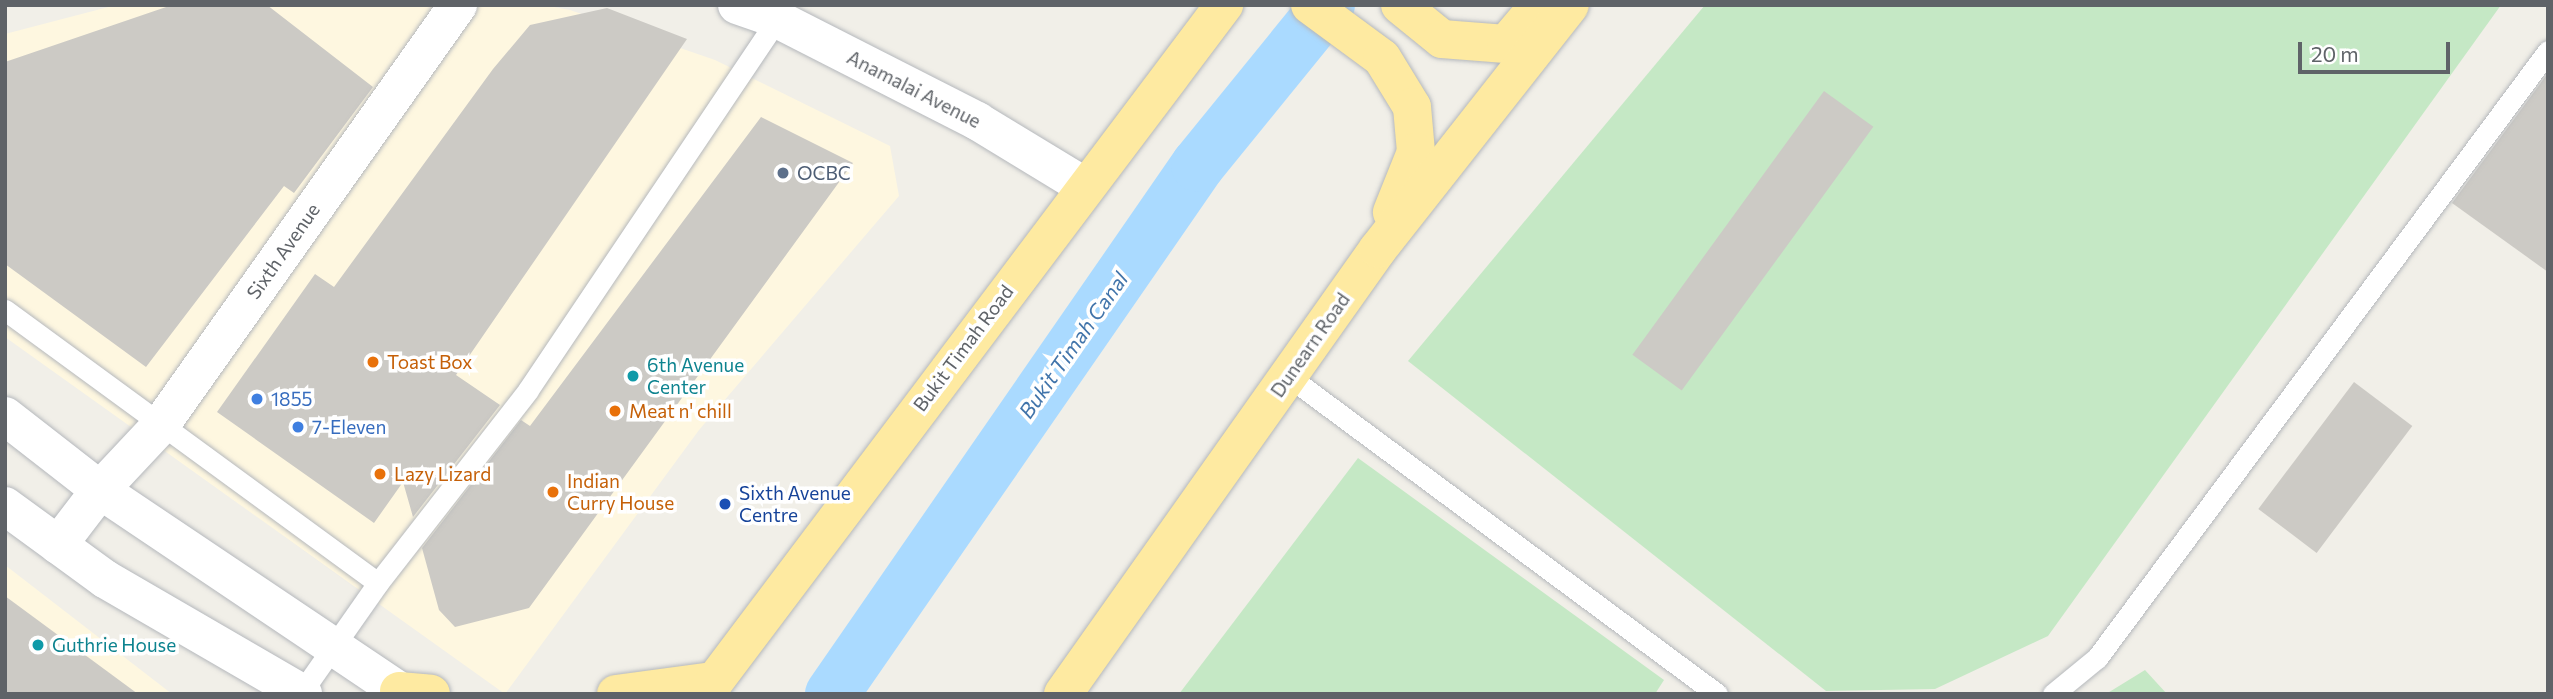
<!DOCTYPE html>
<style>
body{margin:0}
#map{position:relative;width:2553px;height:699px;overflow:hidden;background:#f1efe8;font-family:Commissioner,sans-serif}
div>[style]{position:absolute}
.commercial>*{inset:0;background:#fef7e0}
.green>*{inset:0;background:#c5e8c5}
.canal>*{height:54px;margin:-27px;padding:0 27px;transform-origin:27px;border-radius:27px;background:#aadaff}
.building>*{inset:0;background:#cccac5;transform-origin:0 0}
.roads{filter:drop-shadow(0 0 2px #b5b8bc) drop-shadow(0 0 2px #b5b8bc)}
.service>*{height:21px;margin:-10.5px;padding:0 10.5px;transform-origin:10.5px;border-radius:10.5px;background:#fff}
.minor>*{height:38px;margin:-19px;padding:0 19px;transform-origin:19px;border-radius:19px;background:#fff}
.secondary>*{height:38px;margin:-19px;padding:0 19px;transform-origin:19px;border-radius:19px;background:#fff}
.trunk>*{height:38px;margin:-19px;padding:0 19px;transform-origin:19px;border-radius:19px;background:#feeaa1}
.dots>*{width:19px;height:19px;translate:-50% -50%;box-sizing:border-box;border:4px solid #fff;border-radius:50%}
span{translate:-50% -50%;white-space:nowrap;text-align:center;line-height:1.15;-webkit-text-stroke:7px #fff;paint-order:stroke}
.street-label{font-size:19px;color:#5f6368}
.service-label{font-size:19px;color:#4e5e75}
.left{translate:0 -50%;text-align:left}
.food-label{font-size:19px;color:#c56008}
.culture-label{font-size:19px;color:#0d838f}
.shop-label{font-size:19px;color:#366cbe}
.transit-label{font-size:19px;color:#164399}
.water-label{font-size:21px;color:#4174aa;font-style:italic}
.frame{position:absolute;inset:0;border:7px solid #5f6368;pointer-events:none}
.scale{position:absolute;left:2298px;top:42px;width:152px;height:32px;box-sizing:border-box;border:4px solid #5f6368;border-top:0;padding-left:9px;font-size:21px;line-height:24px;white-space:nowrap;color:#5f6368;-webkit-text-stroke:5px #fff;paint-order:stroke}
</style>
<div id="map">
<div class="commercial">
<i style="clip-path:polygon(116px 5px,544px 5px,570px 10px,715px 60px,890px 146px,899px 196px,699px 430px,505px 694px,5px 337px,5px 34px)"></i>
<i style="clip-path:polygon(5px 565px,172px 694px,5px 694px)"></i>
</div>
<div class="green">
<i style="clip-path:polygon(1705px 5px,2501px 5px,2048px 636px,1935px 689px,1826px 691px,1408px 361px)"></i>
<i style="clip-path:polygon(1358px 458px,1664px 680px,1655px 694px,1179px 694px)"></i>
<i style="clip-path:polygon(2145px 670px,2167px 694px,2106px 694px)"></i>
</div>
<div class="canal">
<i style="left:832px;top:694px;width:643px;rotate:-55.32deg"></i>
<i style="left:1198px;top:165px;width:206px;rotate:-50.9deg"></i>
</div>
<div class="building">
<i style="clip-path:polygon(172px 5px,267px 5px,373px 87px,294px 193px,284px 186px,146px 367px,5px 264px,5px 62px)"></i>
<i style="clip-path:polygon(607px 8px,687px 39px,456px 375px,500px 405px,413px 517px,403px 482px,374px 523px,217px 412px,315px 274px,334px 287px,493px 69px,530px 25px)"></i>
<i style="clip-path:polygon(2548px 73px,2548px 272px,2452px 203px)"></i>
<i style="left:1824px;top:91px;width:61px;height:326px;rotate:36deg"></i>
<i style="clip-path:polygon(761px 117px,853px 163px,529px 608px,455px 627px,439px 610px,422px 548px,521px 420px,530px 426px)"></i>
<i style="left:2354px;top:382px;width:73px;height:159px;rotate:37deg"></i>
<i style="clip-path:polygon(5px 596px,138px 694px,5px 694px)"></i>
</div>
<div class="roads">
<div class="service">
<i style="left:5px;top:310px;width:462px;rotate:36.2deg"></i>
<i style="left:1288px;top:376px;width:534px;rotate:36.55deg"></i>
<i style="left:301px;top:693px;width:134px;rotate:-55deg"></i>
<i style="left:378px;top:583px;width:244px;rotate:-52.1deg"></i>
<i style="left:528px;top:390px;width:447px;rotate:-56.1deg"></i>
<i style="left:2053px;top:694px;width:57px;rotate:-39.3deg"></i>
<i style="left:2097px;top:658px;width:756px;rotate:-53.39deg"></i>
</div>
<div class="minor">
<i style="left:737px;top:5px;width:42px;rotate:19.3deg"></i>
<i style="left:777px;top:19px;width:225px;rotate:27deg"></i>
<i style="left:977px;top:121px;width:125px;rotate:31.3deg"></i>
<i style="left:58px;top:545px;width:69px;rotate:-52.6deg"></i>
<i style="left:100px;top:490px;width:88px;rotate:-46.8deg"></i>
<i style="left:160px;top:426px;width:516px;rotate:-54.71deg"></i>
</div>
<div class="secondary">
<i style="left:5px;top:416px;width:120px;rotate:37.9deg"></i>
<i style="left:100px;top:490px;width:366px;rotate:33.9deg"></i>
<i style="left:5px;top:506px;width:124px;rotate:36.1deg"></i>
<i style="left:105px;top:579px;width:229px;rotate:30.1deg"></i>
</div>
<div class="trunk">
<i style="left:1310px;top:5px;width:89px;rotate:36.4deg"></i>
<i style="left:1382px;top:58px;width:57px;rotate:58.5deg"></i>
<i style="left:1412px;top:107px;width:45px;rotate:84.9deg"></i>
<i style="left:1416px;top:152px;width:65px;rotate:111.8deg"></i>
<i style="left:1400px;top:5px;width:54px;rotate:39deg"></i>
<i style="left:1442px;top:39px;width:64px;rotate:4.5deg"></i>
<i style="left:1506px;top:44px;width:51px;rotate:-49.8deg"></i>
<i style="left:399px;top:691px;width:32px;rotate:5deg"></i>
<i style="left:616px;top:694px;width:99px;rotate:-7.6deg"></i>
<i style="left:705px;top:694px;width:863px;rotate:-53.01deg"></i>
<i style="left:1063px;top:694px;width:545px;rotate:-54.71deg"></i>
<i style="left:1378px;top:249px;width:310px;rotate:-51.8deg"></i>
</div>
</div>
<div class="dots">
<i style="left:783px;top:173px;background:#5c6f8a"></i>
<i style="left:373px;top:362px;background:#e8710a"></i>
<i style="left:633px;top:376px;background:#0f9aa8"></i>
<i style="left:257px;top:399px;background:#3f7fe0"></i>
<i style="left:615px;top:411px;background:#e8710a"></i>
<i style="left:298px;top:427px;background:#3f7fe0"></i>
<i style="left:380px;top:474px;background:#e8710a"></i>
<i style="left:553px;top:492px;background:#e8710a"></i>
<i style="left:725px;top:504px;background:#1a4fb4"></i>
<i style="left:38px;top:645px;background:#0f9aa8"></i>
</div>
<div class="street-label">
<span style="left:914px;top:89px;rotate:27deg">Anamalai Avenue</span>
<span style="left:283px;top:251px;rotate:-55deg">Sixth Avenue</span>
<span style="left:1310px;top:345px;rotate:-55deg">Dunearn Road</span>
<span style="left:963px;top:348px;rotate:-53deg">Bukit Timah Road</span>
</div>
<div class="service-label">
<span class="left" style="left:797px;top:173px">OCBC</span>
</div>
<div class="food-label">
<span class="left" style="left:387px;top:362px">Toast Box</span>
<span class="left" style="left:629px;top:411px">Meat n' chill</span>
<span class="left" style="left:394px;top:474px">Lazy Lizard</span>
<span class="left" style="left:567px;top:492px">Indian<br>Curry House</span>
</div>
<div class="culture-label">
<span class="left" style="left:647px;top:376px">6th Avenue<br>Center</span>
<span class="left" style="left:52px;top:645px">Guthrie House</span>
</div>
<div class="shop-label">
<span class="left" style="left:271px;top:399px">1855</span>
<span class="left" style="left:312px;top:427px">7-Eleven</span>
</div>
<div class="transit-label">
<span class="left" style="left:739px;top:504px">Sixth Avenue<br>Centre</span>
</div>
<div class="water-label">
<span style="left:1073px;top:345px;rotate:-55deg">Bukit Timah Canal</span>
</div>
<div class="frame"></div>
<div class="scale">20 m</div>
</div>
